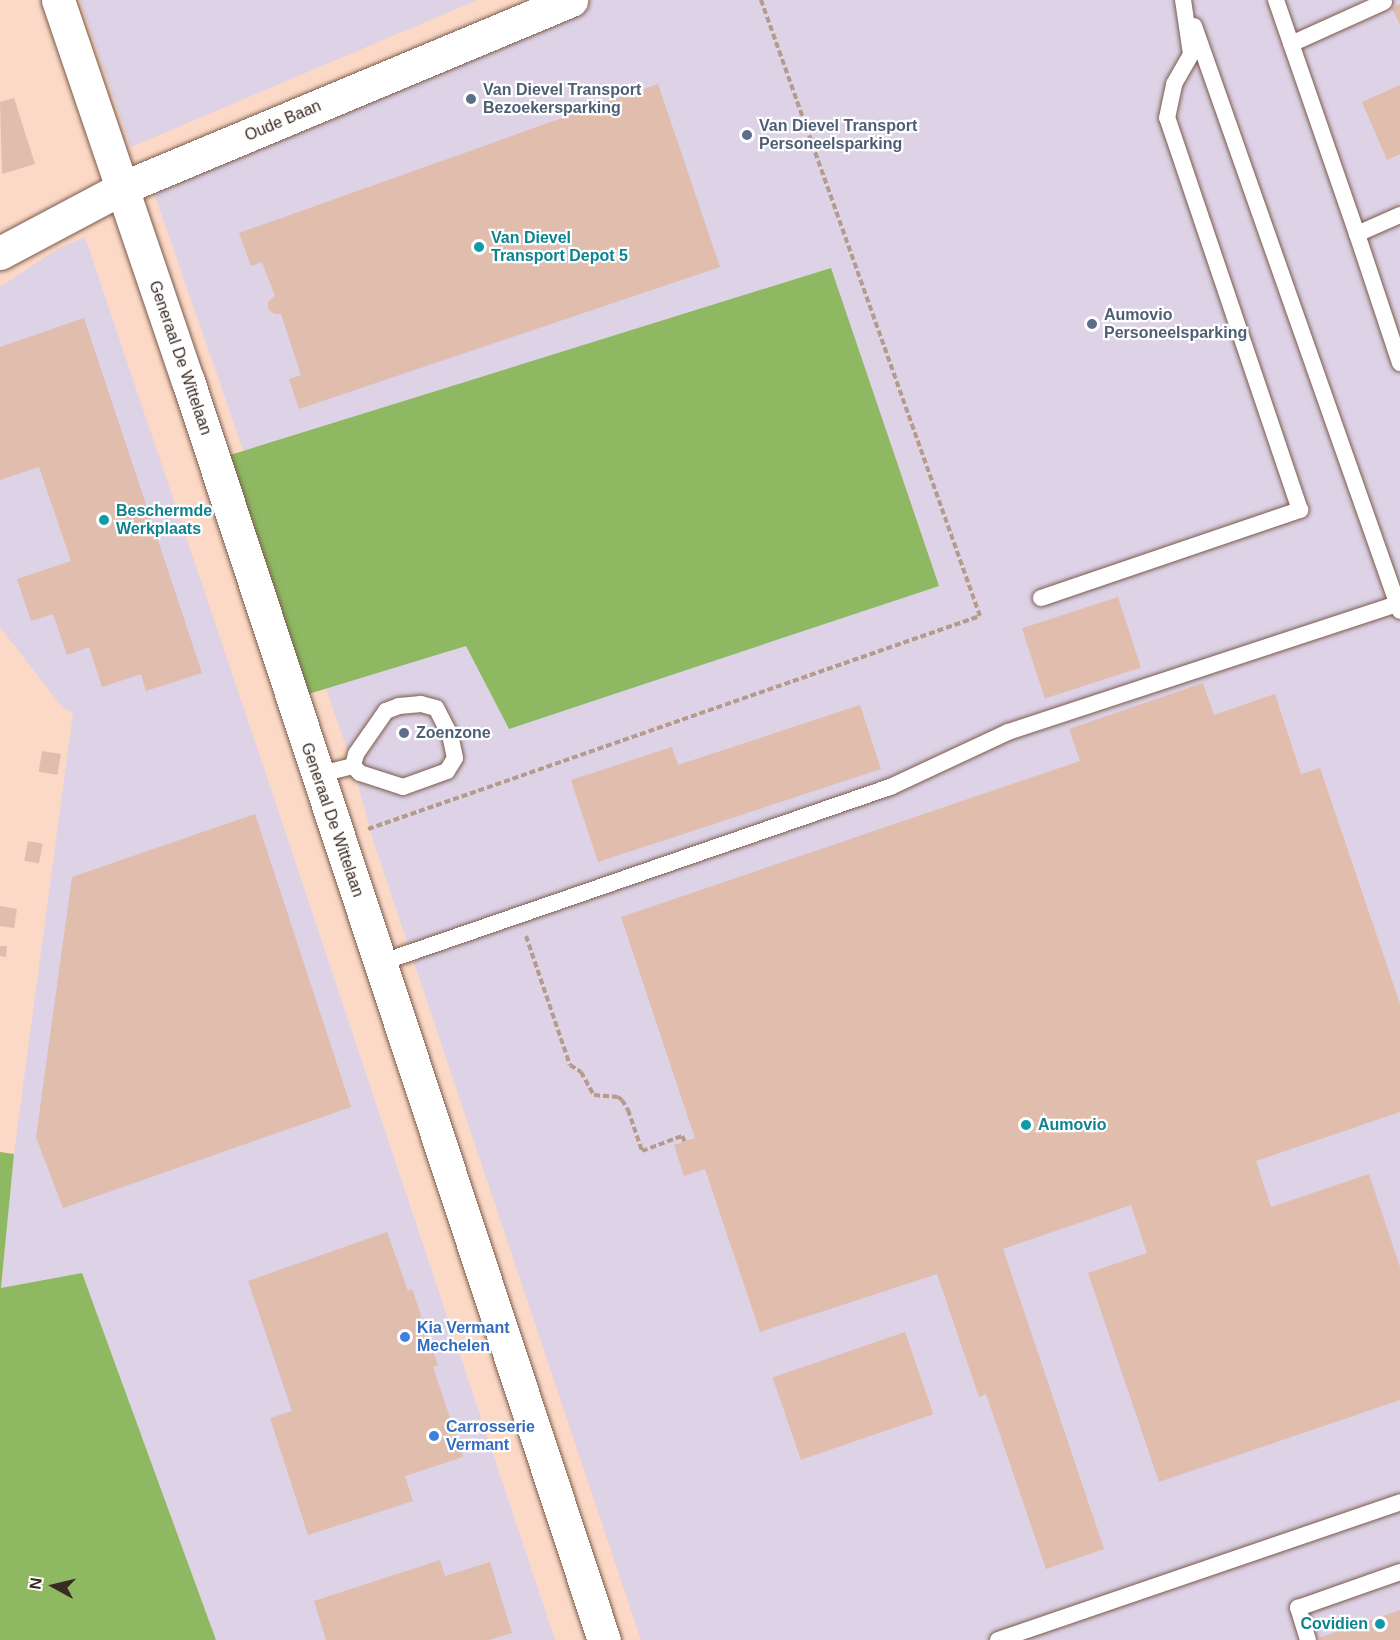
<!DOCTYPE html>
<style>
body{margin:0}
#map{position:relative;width:1400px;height:1640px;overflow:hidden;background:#fcd8c6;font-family:Arial,sans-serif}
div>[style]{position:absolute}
.industrial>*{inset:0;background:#ddd2e6}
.forest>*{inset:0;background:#8eb862}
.building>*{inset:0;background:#e0bdac;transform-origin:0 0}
.path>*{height:4px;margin-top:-2px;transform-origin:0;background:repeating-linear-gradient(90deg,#b69a8c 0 6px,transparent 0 9px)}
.roads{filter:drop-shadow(0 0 2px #795b4b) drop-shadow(0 0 2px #795b4b)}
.lane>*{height:16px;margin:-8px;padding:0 8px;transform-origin:8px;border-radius:8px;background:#fff}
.street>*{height:33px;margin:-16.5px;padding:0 16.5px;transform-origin:16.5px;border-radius:16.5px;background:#fff}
.dots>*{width:16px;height:16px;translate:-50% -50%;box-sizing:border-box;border:3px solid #fff;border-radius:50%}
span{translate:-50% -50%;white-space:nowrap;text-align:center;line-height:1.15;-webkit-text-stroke:4.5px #fff;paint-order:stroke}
.service-label{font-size:16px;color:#4e5e75;font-weight:700}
.left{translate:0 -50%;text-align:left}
.street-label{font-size:16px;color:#382b24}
.culture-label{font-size:16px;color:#0d838f;font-weight:700}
.right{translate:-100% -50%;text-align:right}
.shop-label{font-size:16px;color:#366cbe;font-weight:700}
.north{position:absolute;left:24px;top:1556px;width:60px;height:60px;-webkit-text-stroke:4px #fff;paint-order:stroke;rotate:278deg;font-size:16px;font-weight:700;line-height:24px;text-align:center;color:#382b24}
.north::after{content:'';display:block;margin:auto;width:21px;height:27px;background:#382b24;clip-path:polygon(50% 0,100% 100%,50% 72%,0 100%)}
</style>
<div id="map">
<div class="industrial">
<i style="clip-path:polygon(80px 0,477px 0,131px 147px)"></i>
<i style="clip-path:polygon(591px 0,1400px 0,1400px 1640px,641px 1640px,373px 840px,353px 766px,148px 176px)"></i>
<i style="clip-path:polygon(85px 237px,280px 816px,555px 1640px,216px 1640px,82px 1273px,1px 1289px,14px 1154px,73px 713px,63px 708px,0 627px,0 287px,56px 250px)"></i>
</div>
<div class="forest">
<i style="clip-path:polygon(831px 268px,939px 586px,509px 729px,466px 646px,305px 695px,227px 456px)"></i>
<i style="clip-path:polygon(0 1152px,14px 1154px,1px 1288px,82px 1273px,216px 1640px,0 1640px)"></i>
</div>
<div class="building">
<i style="clip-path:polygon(1400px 4px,1400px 25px,1392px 8px)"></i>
<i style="clip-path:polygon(658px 84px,720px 267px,299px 409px,289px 379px,301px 375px,281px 314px,274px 314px,268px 309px,268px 302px,275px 296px,262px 262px,251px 266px,239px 233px)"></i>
<i style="clip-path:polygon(1400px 85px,1400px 154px,1387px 160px,1362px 102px)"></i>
<i style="clip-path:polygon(14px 98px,35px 164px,2px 174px,0 102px)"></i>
<i style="clip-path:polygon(84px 318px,202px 673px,146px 691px,141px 674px,102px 687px,89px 647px,67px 655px,53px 614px,31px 621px,17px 579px,71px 561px,39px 467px,0 480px,0 347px)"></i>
<i style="left:1118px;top:597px;width:74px;height:101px;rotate:72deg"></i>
<i style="clip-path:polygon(1203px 683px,1214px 715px,1275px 694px,1301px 774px,1320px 768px,1400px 1004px,1400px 1112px,1256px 1161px,1271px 1207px,1369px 1174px,1400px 1267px,1400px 1400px,1159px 1482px,1088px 1273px,1147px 1253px,1131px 1205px,1003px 1249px,1104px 1549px,1046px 1569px,986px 1394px,979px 1397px,937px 1274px,760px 1332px,705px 1169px,684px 1176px,674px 1145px,695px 1138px,621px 917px,1080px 761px,1069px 729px)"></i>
<i style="clip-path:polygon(860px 705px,881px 769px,598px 862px,571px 780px,672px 747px,678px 765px)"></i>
<i style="left:42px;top:751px;width:19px;height:21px;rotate:9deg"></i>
<i style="clip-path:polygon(255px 814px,351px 1107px,63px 1208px,36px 1137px,72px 877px)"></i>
<i style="left:28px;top:841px;width:15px;height:20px;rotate:11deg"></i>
<i style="clip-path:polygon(0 906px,17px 909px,14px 928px,0 926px)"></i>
<i style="clip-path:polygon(0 946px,7px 946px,6px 957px,0 956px)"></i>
<i style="clip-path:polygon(387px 1232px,408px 1291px,412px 1289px,438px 1365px,433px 1367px,463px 1457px,405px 1476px,413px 1501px,308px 1535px,270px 1418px,292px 1411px,248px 1281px)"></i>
<i style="left:905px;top:1332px;width:87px;height:140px;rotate:71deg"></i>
<i style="clip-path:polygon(440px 1560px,445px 1576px,490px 1562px,512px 1633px,489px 1640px,326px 1640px,314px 1601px)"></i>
<i style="clip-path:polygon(1400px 1610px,1400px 1640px,1320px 1640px,1319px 1638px)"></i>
</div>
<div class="path">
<i style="left:368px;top:829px;width:648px;rotate:-19.19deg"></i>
<i style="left:980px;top:616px;width:654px;rotate:-109.57deg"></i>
<i style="left:526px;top:936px;width:136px;rotate:71.2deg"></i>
<i style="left:570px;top:1065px;width:13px;rotate:32deg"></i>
<i style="left:581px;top:1072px;width:26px;rotate:61deg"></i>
<i style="left:594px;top:1095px;width:24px;rotate:5deg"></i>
<i style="left:618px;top:1097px;width:5px;rotate:37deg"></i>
<i style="left:622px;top:1100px;width:12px;rotate:59deg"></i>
<i style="left:628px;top:1110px;width:43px;rotate:71.1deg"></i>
<i style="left:642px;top:1151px;width:43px;rotate:-20.6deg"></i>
<i style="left:682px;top:1136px;width:7px;rotate:63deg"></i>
</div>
<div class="roads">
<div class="lane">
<i style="left:1276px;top:0;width:248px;rotate:70.9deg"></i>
<i style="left:1194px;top:26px;width:620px;rotate:70.6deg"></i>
<i style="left:1291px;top:44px;width:102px;rotate:-24.3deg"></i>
<i style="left:1400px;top:215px;width:47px;rotate:156.2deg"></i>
<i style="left:1357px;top:234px;width:136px;rotate:71.6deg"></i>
<i style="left:1041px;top:598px;width:274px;rotate:-18.8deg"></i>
<i style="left:1300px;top:510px;width:414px;rotate:-108.7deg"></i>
<i style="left:1167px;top:118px;width:35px;rotate:-78deg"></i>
<i style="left:1174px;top:84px;width:34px;rotate:-60deg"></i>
<i style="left:1191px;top:54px;width:55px;rotate:-98.4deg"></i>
<i style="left:317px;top:775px;width:37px;rotate:-14deg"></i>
<i style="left:353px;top:766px;width:10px;rotate:45deg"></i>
<i style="left:360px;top:773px;width:45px;rotate:18deg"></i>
<i style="left:403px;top:787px;width:47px;rotate:-20deg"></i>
<i style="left:447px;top:771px;width:15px;rotate:-58deg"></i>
<i style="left:455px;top:758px;width:24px;rotate:-102deg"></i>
<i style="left:450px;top:735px;width:30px;rotate:-117deg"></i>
<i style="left:436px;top:708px;width:16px;rotate:-165deg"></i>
<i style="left:421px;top:704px;width:22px;rotate:175deg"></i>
<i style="left:399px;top:706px;width:14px;rotate:159deg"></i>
<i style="left:386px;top:711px;width:52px;rotate:124.9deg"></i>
<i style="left:356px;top:754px;width:12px;rotate:104deg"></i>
<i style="left:380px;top:963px;width:540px;rotate:-19.04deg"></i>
<i style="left:890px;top:787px;width:130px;rotate:-25deg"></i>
<i style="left:1008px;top:732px;width:410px;rotate:-18.2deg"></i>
<i style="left:998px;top:1640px;width:425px;rotate:-18.9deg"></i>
<i style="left:1308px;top:1640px;width:34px;rotate:-107deg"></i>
<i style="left:1298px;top:1608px;width:108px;rotate:-19.4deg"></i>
</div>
<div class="street">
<i style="left:58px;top:0;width:403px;rotate:71.2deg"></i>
<i style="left:188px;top:381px;width:1326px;rotate:71.72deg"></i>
<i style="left:0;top:253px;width:138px;rotate:-28deg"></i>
<i style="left:122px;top:188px;width:487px;rotate:-22.7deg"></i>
</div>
</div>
<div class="dots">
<i style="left:471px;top:99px;background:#5c6f8a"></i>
<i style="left:747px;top:135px;background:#5c6f8a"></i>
<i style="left:479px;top:247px;background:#0f9aa8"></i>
<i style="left:1092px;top:324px;background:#5c6f8a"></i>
<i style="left:104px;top:520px;background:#0f9aa8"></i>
<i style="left:404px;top:733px;background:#5c6f8a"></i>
<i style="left:1026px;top:1125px;background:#0f9aa8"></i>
<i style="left:405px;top:1337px;background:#3f7fe0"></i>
<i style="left:434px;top:1436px;background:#3f7fe0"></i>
<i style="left:1380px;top:1624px;background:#0f9aa8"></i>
</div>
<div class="service-label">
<span class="left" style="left:483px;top:99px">Van Dievel Transport<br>Bezoekersparking</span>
<span class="left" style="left:759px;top:135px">Van Dievel Transport<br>Personeelsparking</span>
<span class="left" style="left:1104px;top:324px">Aumovio<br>Personeelsparking</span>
<span class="left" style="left:416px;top:733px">Zoenzone</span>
</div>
<div class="street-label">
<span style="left:283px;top:121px;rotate:-23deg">Oude Baan</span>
<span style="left:180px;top:358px;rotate:71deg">Generaal De Wittelaan</span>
<span style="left:332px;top:820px;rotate:71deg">Generaal De Wittelaan</span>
</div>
<div class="culture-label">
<span class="left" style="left:491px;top:247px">Van Dievel<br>Transport Depot 5</span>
<span class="left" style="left:116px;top:520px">Beschermde<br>Werkplaats</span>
<span class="left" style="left:1038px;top:1125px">Aumovio</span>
<span class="right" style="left:1368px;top:1624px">Covidien</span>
</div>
<div class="shop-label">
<span class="left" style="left:417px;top:1337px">Kia Vermant<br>Mechelen</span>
<span class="left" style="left:446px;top:1436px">Carrosserie<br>Vermant</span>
</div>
<div class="north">N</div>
</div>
